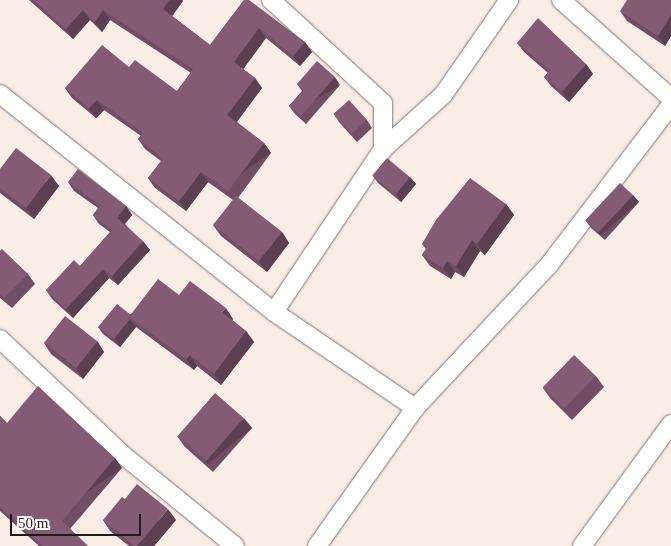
<!DOCTYPE html>
<style>
body{margin:0}
#map{position:relative;width:671px;height:546px;overflow:hidden;background:#f9ede6;font-family:"Times New Roman",serif}
div>[style]{position:absolute}
.roads{filter:drop-shadow(0 0 1px #817670) drop-shadow(0 0 1px #817670)}
.minor>*{height:18px;margin:-9px;padding:0 9px;transform-origin:9px;border-radius:9px;background:#fff}
.wall>*{inset:0;background:#714e65}
.shaded-wall>*{inset:0;background:#5c4052;transform-origin:0 0}
.building>*{inset:0;background:#835b75;transform-origin:0 0}
span{translate:-50% -50%;white-space:nowrap;text-align:center;line-height:1.15;-webkit-text-stroke:5px #fffcfb;paint-order:stroke}
.scale{position:absolute;left:10px;top:514px;width:131px;height:22px;box-sizing:border-box;border:2px solid #211c1a;border-top:0;padding-left:6px;font-size:15px;line-height:18px;white-space:nowrap;color:#211c1a;-webkit-text-stroke:4px #fffcfb;paint-order:stroke}
</style>
<div id="map">
<div class="roads">
<div class="minor">
<i style="left:271px;top:0;width:152px;rotate:42.6deg"></i>
<i style="left:383px;top:103px;width:46px;rotate:90deg"></i>
<i style="left:561px;top:0;width:147px;rotate:41.7deg"></i>
<i style="left:0;top:94px;width:350px;rotate:38.5deg"></i>
<i style="left:274px;top:312px;width:171px;rotate:34.2deg"></i>
<i style="left:274px;top:312px;width:196px;rotate:-56.2deg"></i>
<i style="left:383px;top:149px;width:81px;rotate:-42deg"></i>
<i style="left:443px;top:95px;width:116px;rotate:-55.2deg"></i>
<i style="left:0;top:339px;width:169px;rotate:43.3deg"></i>
<i style="left:123px;top:455px;width:144px;rotate:39.1deg"></i>
<i style="left:317px;top:546px;width:169px;rotate:-54.6deg"></i>
<i style="left:415px;top:408px;width:196px;rotate:-46.9deg"></i>
<i style="left:549px;top:265px;width:201px;rotate:-52.7deg"></i>
<i style="left:582px;top:546px;width:151px;rotate:-53.9deg"></i>
</div>
</div>
<div class="wall">
<i style="clip-path:polygon(29px 0,182px 0,183px 1px,172px 16px,210px 45px,244px 0,305px 42px,312px 52px,300px 66px,266px 38px,243px 69px,255px 78px,262px 88px,237px 122px,264px 143px,271px 153px,238px 198px,282px 232px,289px 243px,267px 272px,221px 236px,213px 225px,233px 200px,208px 182px,186px 211px,155px 188px,148px 178px,161px 161px,145px 149px,138px 139px,141px 136px,104px 110px,96px 118px,72px 98px,65px 88px,129px 67px,177px 91px,191px 73px,110px 20px,102px 32px,90px 20px,73px 39px)"></i>
<i style="clip-path:polygon(671px 0,671px 36px,665px 46px,627px 21px,620px 11px)"></i>
<i style="clip-path:polygon(517px 43px,586px 64px,593px 74px,569px 102px,551px 86px,544px 77px,548px 73px,524px 52px)"></i>
<i style="clip-path:polygon(297px 84px,340px 85px,306px 124px,295px 114px,289px 106px,302px 91px)"></i>
<i style="clip-path:polygon(334px 114px,367px 120px,372px 128px,357px 142px,339px 122px)"></i>
<i style="clip-path:polygon(0 169px,59px 186px,34px 219px,0 193px)"></i>
<i style="clip-path:polygon(373px 176px,410px 177px,416px 184px,401px 202px,378px 183px)"></i>
<i style="clip-path:polygon(68px 182px,126px 206px,132px 215px,125px 224px,150px 250px,118px 285px,109px 278px,73px 318px,52px 299px,46px 290px,80px 266px,110px 232px,99px 224px,93px 215px,98px 208px,74px 191px)"></i>
<i style="clip-path:polygon(639px 202px,605px 240px,591px 228px,586px 221px)"></i>
<i style="clip-path:polygon(506px 204px,514px 215px,485px 255px,480px 251px,464px 277px,455px 272px,451px 279px,430px 266px,422px 255px,426px 249px,422px 244px)"></i>
<i style="clip-path:polygon(0 251px,28px 274px,35px 284px,12px 308px,0 298px)"></i>
<i style="clip-path:polygon(179px 295px,233px 319px,232px 320px,246px 331px,254px 342px,221px 385px,197px 366px,194px 370px,136px 327px,120px 347px,103px 334px,98px 327px)"></i>
<i style="clip-path:polygon(97px 341px,104px 352px,83px 379px,51px 354px,44px 343px)"></i>
<i style="clip-path:polygon(596px 376px,604px 387px,572px 420px,550px 398px,543px 388px)"></i>
<i style="clip-path:polygon(0 416px,7px 423px,115px 458px,122px 468px,70px 529px,88px 546px,39px 546px,0 511px)"></i>
<i style="clip-path:polygon(252px 428px,213px 472px,185px 447px,177px 436px)"></i>
<i style="clip-path:polygon(103px 520px,176px 520px,154px 546px,129px 546px,110px 531px)"></i>
</div>
<div class="shaded-wall">
<i style="clip-path:polygon(169px 0,182px 0,183px 1px,170px 19px,163px 9px)"></i>
<i style="clip-path:polygon(83px 10px,90px 20px,73px 39px,66px 29px)"></i>
<i style="clip-path:polygon(103px 10px,110px 20px,102px 32px,95px 22px)"></i>
<i style="clip-path:polygon(671px 15px,671px 36px,665px 46px,658px 36px)"></i>
<i style="clip-path:polygon(259px 28px,266px 38px,241px 72px,234px 62px)"></i>
<i style="clip-path:polygon(305px 42px,312px 52px,300px 66px,293px 56px)"></i>
<i style="clip-path:polygon(586px 64px,593px 74px,569px 102px,562px 92px)"></i>
<i style="left:335px;top:77px;width:9px;height:52px;rotate:58deg"></i>
<i style="clip-path:polygon(255px 78px,262px 88px,234px 125px,227px 115px)"></i>
<i style="clip-path:polygon(97px 100px,104px 110px,96px 118px,89px 108px)"></i>
<i style="left:264px;top:143px;width:12px;height:60px;rotate:55deg"></i>
<i style="clip-path:polygon(201px 172px,208px 182px,186px 211px,179px 201px)"></i>
<i style="clip-path:polygon(51px 175px,59px 186px,34px 219px,26px 208px)"></i>
<i style="clip-path:polygon(410px 177px,416px 184px,401px 202px,396px 194px)"></i>
<i style="left:633px;top:195px;width:9px;height:51px;rotate:49deg"></i>
<i style="clip-path:polygon(506px 204px,514px 215px,485px 255px,477px 244px)"></i>
<i style="clip-path:polygon(126px 206px,132px 215px,123px 226px,117px 218px)"></i>
<i style="clip-path:polygon(282px 232px,289px 243px,267px 272px,259px 261px)"></i>
<i style="clip-path:polygon(472px 240px,480px 251px,464px 277px,456px 266px)"></i>
<i style="clip-path:polygon(143px 241px,150px 250px,118px 285px,112px 276px)"></i>
<i style="clip-path:polygon(447px 261px,455px 272px,451px 279px,443px 268px)"></i>
<i style="clip-path:polygon(103px 269px,109px 278px,73px 318px,66px 309px)"></i>
<i style="clip-path:polygon(226px 308px,233px 319px,230px 323px,222px 312px)"></i>
<i style="clip-path:polygon(130px 319px,136px 327px,120px 347px,114px 339px)"></i>
<i style="clip-path:polygon(246px 331px,254px 342px,221px 385px,214px 374px)"></i>
<i style="clip-path:polygon(97px 341px,104px 352px,83px 379px,76px 368px)"></i>
<i style="clip-path:polygon(190px 355px,197px 366px,194px 370px,186px 359px)"></i>
<i style="left:244px;top:418px;width:13px;height:57px;rotate:51deg"></i>
<i style="left:115px;top:458px;width:12px;height:82px;rotate:55deg"></i>
<i style="clip-path:polygon(168px 509px,176px 520px,154px 546px,137px 546px)"></i>
</div>
<div class="building">
<i style="clip-path:polygon(33px 0,169px 0,163px 9px,210px 45px,244px 0,249px 0,305px 42px,293px 56px,259px 28px,234px 62px,255px 78px,227px 115px,264px 143px,228px 191px,201px 172px,179px 201px,148px 178px,163px 159px,138px 139px,143px 133px,97px 100px,89px 108px,65px 88px,102px 45px,129px 67px,135px 60px,177px 91px,193px 69px,103px 10px,95px 22px,83px 10px,66px 29px)"></i>
<i style="clip-path:polygon(627px 0,671px 0,671px 15px,658px 36px,620px 11px)"></i>
<i style="clip-path:polygon(538px 18px,586px 64px,562px 92px,544px 77px,550px 70px,517px 43px)"></i>
<i style="clip-path:polygon(317px 61px,335px 77px,301px 116px,289px 106px,304px 90px,297px 84px)"></i>
<i style="left:349px;top:100px;width:27px;height:21px;rotate:48deg"></i>
<i style="clip-path:polygon(16px 148px,51px 175px,26px 208px,0 188px,0 169px)"></i>
<i style="left:387px;top:158px;width:30px;height:23px;rotate:40deg"></i>
<i style="clip-path:polygon(78px 169px,126px 206px,117px 218px,143px 241px,112px 276px,103px 269px,66px 309px,46px 290px,74px 260px,80px 266px,112px 230px,93px 215px,101px 206px,68px 182px)"></i>
<i style="clip-path:polygon(470px 178px,506px 204px,477px 244px,472px 240px,456px 266px,447px 261px,443px 268px,422px 255px,427px 247px,422px 244px,436px 220px)"></i>
<i style="left:620px;top:183px;width:18px;height:51px;rotate:43deg"></i>
<i style="left:236px;top:196px;width:58px;height:37px;rotate:38deg"></i>
<i style="clip-path:polygon(2px 249px,28px 274px,4px 298px,0 294px,0 251px)"></i>
<i style="clip-path:polygon(158px 279px,179px 295px,190px 281px,226px 308px,222px 312px,246px 331px,214px 374px,190px 355px,186px 359px,129px 317px)"></i>
<i style="clip-path:polygon(117px 304px,131px 315px,129px 317px,130px 319px,114px 339px,98px 327px)"></i>
<i style="left:65px;top:316px;width:41px;height:34px;rotate:38deg"></i>
<i style="left:574px;top:355px;width:30px;height:45px;rotate:44deg"></i>
<i style="clip-path:polygon(38px 386px,115px 458px,62px 521px,88px 546px,43px 546px,0 507px,0 416px,7px 423px)"></i>
<i style="left:215px;top:393px;width:38px;height:57px;rotate:41deg"></i>
<i style="clip-path:polygon(137px 484px,168px 509px,137px 546px,134px 546px,103px 520px,122px 497px,125px 499px)"></i>
</div>
<div class="scale">50 m</div>
</div>
